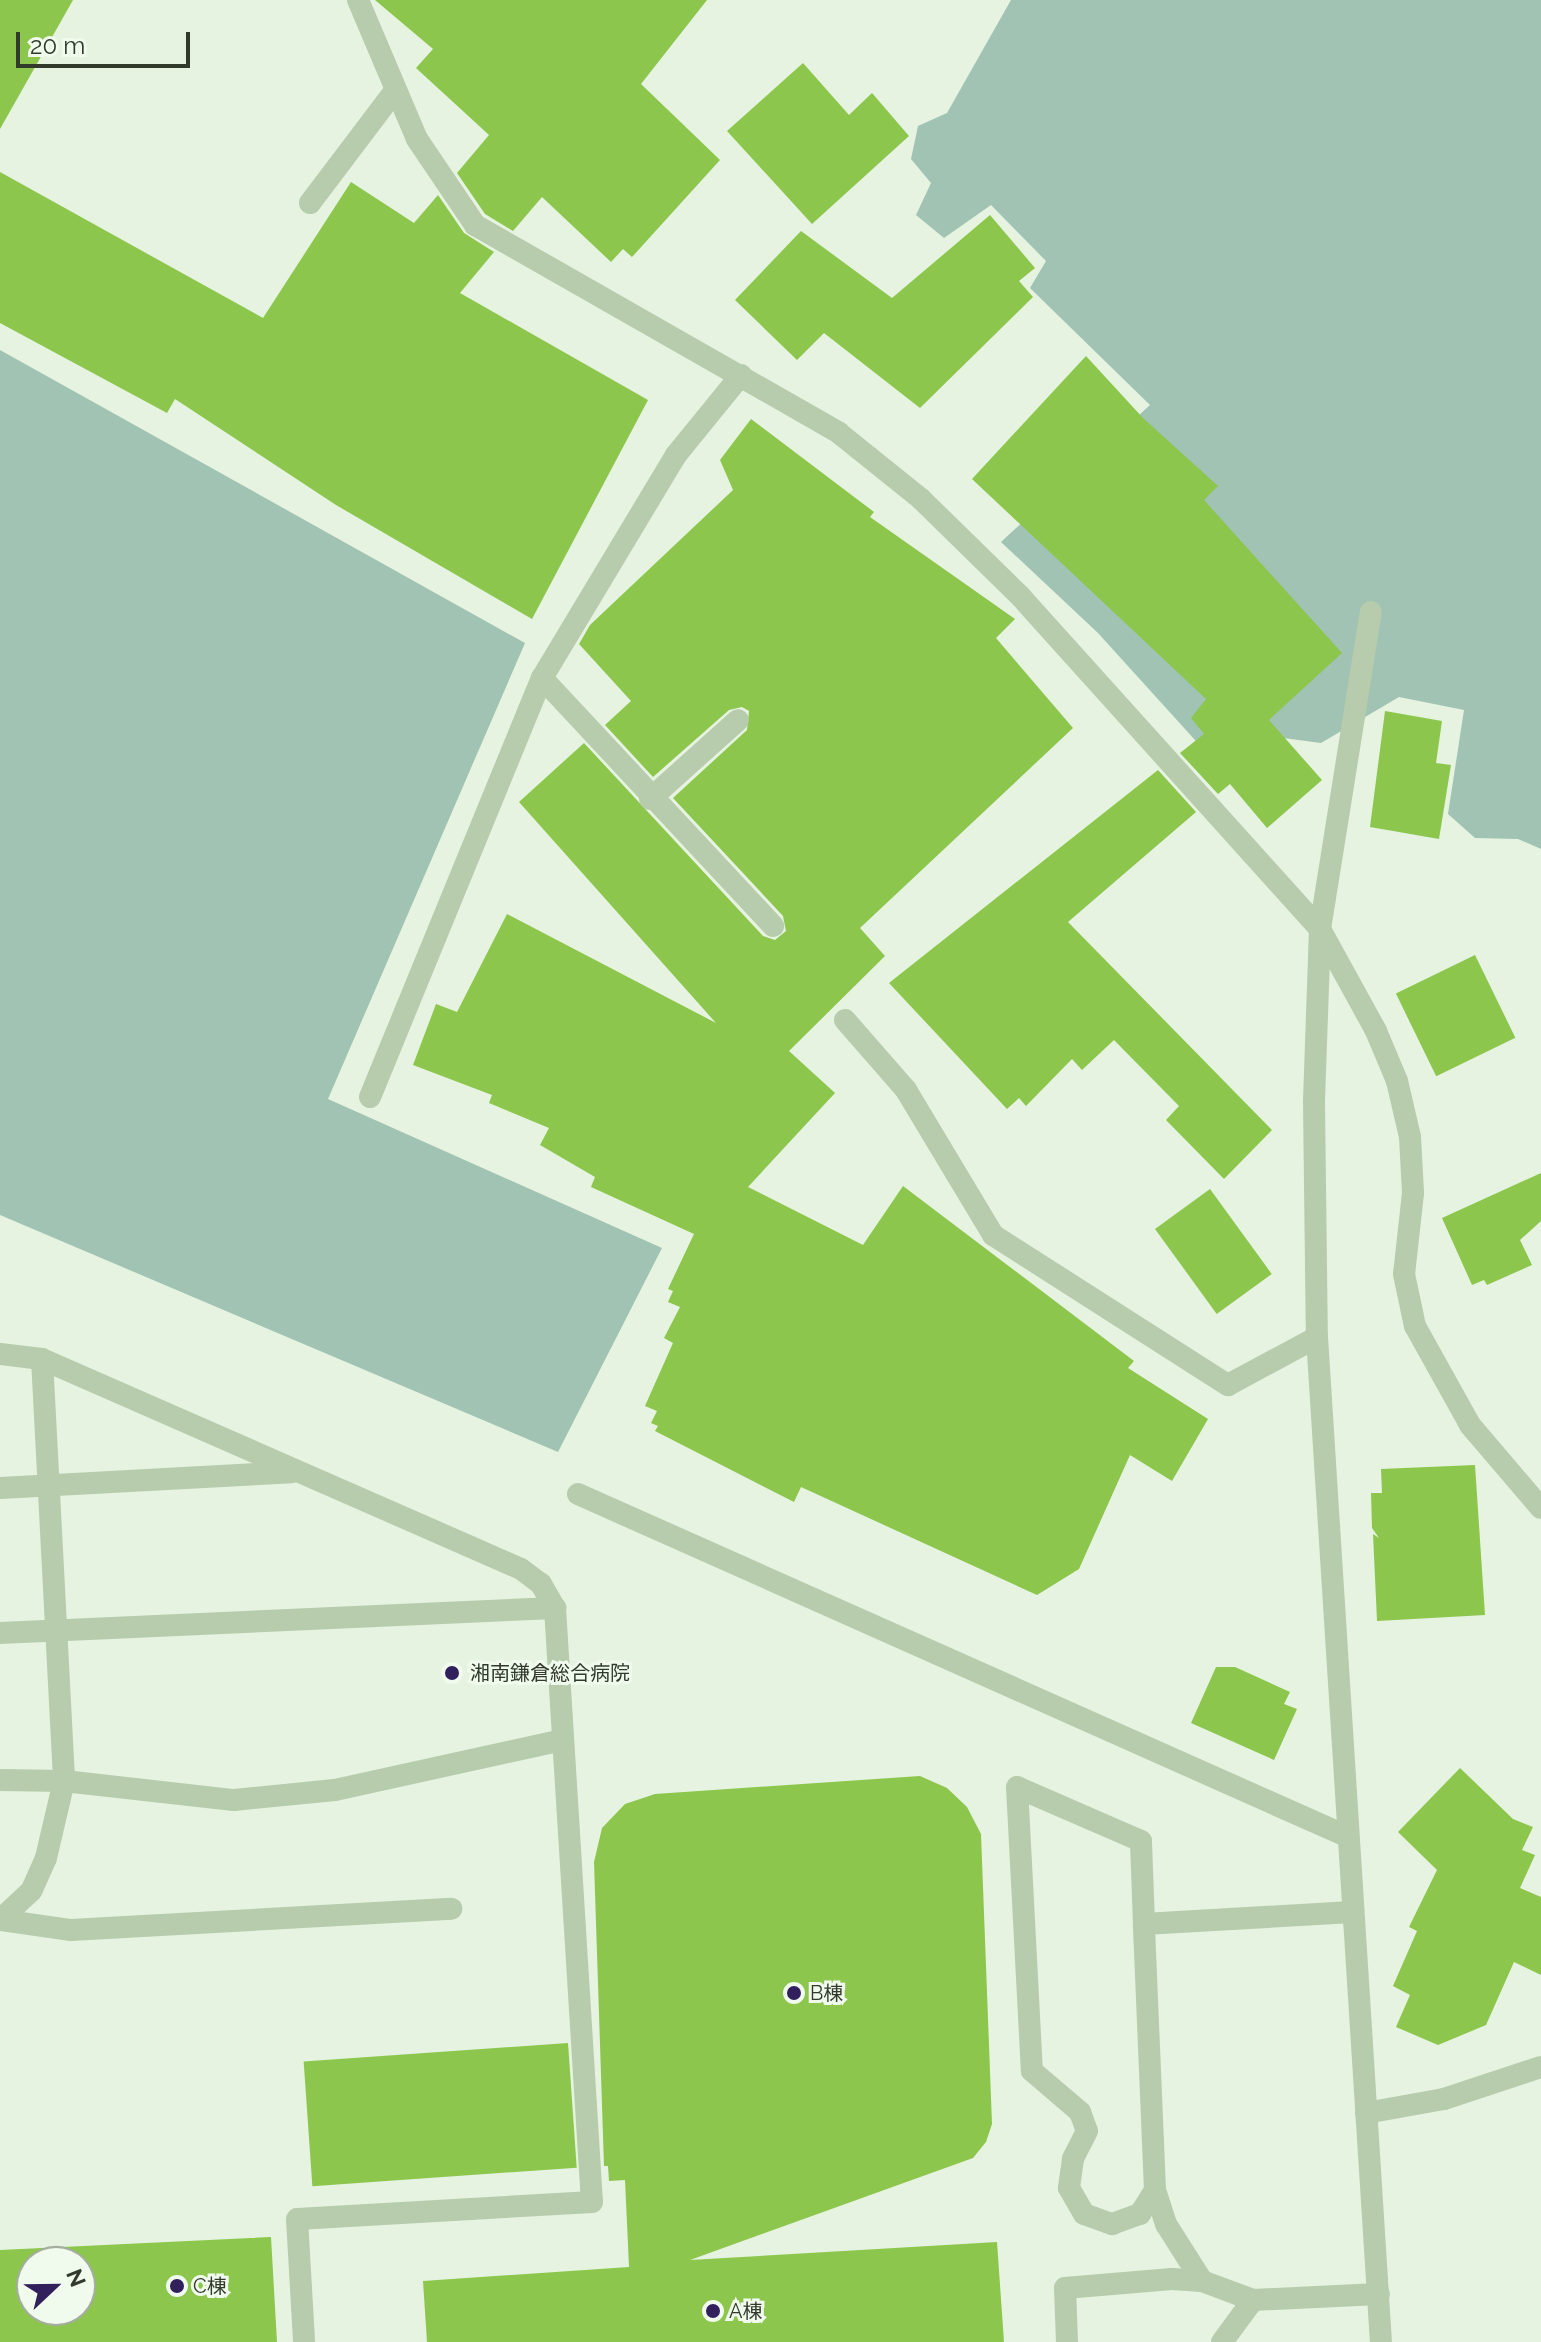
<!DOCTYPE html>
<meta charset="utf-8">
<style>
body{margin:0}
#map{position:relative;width:1541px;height:2342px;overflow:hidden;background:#e5f3e0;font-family:Raleway,"Noto Sans JP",sans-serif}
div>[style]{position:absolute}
.green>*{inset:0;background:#a0c3b3}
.building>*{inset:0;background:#8cc64c;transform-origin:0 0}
.service>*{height:22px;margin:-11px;padding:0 11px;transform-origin:11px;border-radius:11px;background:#b6ccac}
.minor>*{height:22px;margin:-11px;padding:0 11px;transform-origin:11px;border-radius:11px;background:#b6ccac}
.tertiary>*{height:22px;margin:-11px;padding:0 11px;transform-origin:11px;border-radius:11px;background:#b6ccac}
.dots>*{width:22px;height:22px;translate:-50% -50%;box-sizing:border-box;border:4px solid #f0faed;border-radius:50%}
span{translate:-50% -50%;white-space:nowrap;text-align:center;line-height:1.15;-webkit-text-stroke:6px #f0faed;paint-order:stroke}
.poi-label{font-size:20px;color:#323a2b}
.left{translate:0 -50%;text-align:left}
.north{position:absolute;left:16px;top:2246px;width:80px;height:80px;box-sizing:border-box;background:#f0faed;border:2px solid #a4ad9f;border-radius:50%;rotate:68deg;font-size:22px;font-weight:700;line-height:32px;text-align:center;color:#323a2b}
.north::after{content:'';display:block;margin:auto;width:28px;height:36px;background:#31205c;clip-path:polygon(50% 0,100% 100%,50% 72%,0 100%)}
.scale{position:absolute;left:16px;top:32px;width:174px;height:36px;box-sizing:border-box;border:4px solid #323a2b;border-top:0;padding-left:10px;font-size:24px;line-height:28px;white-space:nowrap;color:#323a2b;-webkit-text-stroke:6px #f0faed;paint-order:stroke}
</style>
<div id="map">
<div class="green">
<i style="clip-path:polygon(1011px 0,1541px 0,1541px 849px,1518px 839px,1475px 838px,1448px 814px,1464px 710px,1399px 697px,1321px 743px,1268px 736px,1214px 761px,1098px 633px,1001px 542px,1150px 405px,1030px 288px,1046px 261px,991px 205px,944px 238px,916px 215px,931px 183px,911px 159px,918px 126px,947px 113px)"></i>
<i style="clip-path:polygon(0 350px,525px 643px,328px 1099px,662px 1248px,558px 1452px,0 1215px)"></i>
</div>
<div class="building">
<i style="clip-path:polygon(0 0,73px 0,0 129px)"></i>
<i style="clip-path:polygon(375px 0,707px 0,641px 84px,720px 160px,632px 257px,623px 249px,611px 262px,542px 197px,513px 231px,485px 214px,457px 173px,489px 135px,416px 68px,433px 49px)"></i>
<i style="clip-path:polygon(803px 63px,849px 115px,872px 93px,909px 136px,812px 224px,727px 131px)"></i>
<i style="clip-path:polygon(0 172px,263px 318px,351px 182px,414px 223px,438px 195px,464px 233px,494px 252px,460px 293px,648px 400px,532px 619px,336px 505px,175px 399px,167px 413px,0 323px)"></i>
<i style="clip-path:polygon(990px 215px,1035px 268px,1019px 281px,1033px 297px,920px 408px,824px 333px,797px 360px,735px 300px,801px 231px,892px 298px)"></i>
<i style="clip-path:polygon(1086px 356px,1143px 418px,1218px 486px,1204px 500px,1342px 653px,1269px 720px,1322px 780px,1267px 828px,1230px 784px,1218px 794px,1180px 753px,1204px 734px,1191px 718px,1206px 699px,972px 479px)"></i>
<i style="clip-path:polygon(751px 419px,874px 512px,870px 517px,1015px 619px,996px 638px,1073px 728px,860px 928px,885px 956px,789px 1051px,835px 1093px,748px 1187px,863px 1245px,903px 1186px,1134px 1361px,1128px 1368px,1208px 1419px,1172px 1481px,1130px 1455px,1079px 1569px,1037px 1595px,801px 1487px,794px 1502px,655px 1431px,658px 1426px,651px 1423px,657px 1411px,645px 1406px,673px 1343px,664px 1338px,680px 1307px,668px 1302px,673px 1291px,668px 1289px,694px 1234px,591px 1187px,595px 1177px,540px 1145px,549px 1128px,489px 1103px,492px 1095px,413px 1065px,436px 1004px,457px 1012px,507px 914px,716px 1023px,519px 802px,584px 743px,763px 936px,775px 940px,786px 931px,783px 916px,673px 798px,747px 730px,749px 711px,742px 707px,729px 710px,653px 777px,605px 725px,631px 701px,579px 644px,590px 625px,733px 490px,720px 460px)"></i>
<i style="clip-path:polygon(1385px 711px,1442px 721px,1436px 763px,1451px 765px,1439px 839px,1370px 827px)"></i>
<i style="clip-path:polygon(1158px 770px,1196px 812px,1068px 922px,1272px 1130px,1224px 1179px,1166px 1120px,1179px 1106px,1114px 1040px,1082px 1070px,1072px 1059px,1026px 1106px,1019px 1098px,1007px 1109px,889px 983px)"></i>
<i style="left:1475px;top:955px;width:92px;height:88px;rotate:64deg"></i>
<i style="clip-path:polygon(1541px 1173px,1541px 1221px,1520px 1240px,1532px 1265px,1487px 1285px,1484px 1280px,1472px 1285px,1442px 1218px)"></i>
<i style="left:1210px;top:1189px;width:105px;height:68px;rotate:54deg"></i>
<i style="clip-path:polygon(1475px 1465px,1485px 1615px,1377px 1621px,1373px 1534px,1379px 1538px,1372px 1528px,1371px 1493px,1382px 1493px,1381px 1469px)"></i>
<i style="clip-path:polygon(1216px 1667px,1235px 1667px,1290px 1692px,1284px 1704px,1297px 1709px,1274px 1760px,1191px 1723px)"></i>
<i style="clip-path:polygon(1460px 1768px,1513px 1819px,1533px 1827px,1522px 1850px,1535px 1855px,1520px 1888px,1541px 1897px,1541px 1975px,1514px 1962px,1486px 2025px,1438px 2045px,1396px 2027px,1410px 1995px,1393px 1986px,1417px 1931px,1409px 1927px,1437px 1870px,1398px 1832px)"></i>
<i style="clip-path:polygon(920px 1776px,947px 1788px,967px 1807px,981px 1834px,992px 2124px,986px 2142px,973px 2158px,690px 2260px,997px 2242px,1004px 2342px,427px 2342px,423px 2281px,629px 2267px,625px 2180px,609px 2181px,608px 2166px,604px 2166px,594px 1862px,602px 1828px,625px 1804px,655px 1794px)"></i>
<i style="left:568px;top:2043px;width:125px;height:265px;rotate:86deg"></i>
<i style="clip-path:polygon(evenodd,271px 2237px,277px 2342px,0 2342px,0 2250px,271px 2237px,32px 2262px,80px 2262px,80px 2310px,32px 2310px,32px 2262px)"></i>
</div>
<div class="service">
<i style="left:310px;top:203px;width:139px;rotate:-52.9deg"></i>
<i style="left:542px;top:678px;width:339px;rotate:47deg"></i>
<i style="left:650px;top:799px;width:118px;rotate:-41.9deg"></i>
<i style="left:845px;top:1020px;width:93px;rotate:48.9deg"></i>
<i style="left:906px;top:1090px;width:169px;rotate:59deg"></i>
<i style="left:993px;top:1235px;width:279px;rotate:32.6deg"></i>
<i style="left:1228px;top:1385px;width:101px;rotate:-28.3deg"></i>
<i style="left:0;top:1354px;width:42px;rotate:6.8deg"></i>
<i style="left:42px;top:1359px;width:523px;rotate:23.67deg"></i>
<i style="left:521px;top:1569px;width:25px;rotate:37deg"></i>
<i style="left:541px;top:1584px;width:28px;rotate:60deg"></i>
<i style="left:555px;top:1608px;width:595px;rotate:86.44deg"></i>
<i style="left:592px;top:2202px;width:295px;rotate:176.7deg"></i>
<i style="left:297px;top:2219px;width:123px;rotate:86.7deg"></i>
<i style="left:42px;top:1359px;width:423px;rotate:87deg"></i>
<i style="left:64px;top:1781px;width:171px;rotate:6.4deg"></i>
<i style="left:234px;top:1800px;width:101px;rotate:-5.7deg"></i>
<i style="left:335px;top:1790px;width:232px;rotate:-12.4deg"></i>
<i style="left:0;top:1488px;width:292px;rotate:-3.1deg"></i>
<i style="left:0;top:1633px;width:556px;rotate:-2.58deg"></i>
<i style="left:0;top:1780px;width:64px;rotate:0.9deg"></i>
<i style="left:64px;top:1781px;width:79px;rotate:103.2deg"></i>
<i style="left:46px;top:1858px;width:36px;rotate:114deg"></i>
<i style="left:31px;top:1891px;width:42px;rotate:136.9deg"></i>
<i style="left:0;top:1920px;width:72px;rotate:8deg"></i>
<i style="left:71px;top:1930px;width:381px;rotate:-3.2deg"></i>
<i style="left:1144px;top:1924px;width:83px;rotate:-92.1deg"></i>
<i style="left:1141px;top:1841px;width:135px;rotate:-156.5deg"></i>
<i style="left:1017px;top:1787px;width:284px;rotate:87deg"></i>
<i style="left:1032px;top:2071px;width:63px;rotate:40.5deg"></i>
<i style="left:1080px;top:2112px;width:20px;rotate:70deg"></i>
<i style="left:1087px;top:2131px;width:31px;rotate:117deg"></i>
<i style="left:1073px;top:2159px;width:29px;rotate:98deg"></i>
<i style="left:1069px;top:2188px;width:30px;rotate:60deg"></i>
<i style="left:1084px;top:2214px;width:30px;rotate:20deg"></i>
<i style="left:1112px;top:2224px;width:30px;rotate:-20deg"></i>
<i style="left:1140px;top:2214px;width:28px;rotate:-58deg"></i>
<i style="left:1202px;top:2281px;width:67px;rotate:-122.3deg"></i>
<i style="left:1166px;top:2224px;width:36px;rotate:-108deg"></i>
<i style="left:1155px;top:2190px;width:266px;rotate:-92.4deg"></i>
<i style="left:1144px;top:1924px;width:208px;rotate:-3.3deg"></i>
<i style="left:1067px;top:2342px;width:54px;rotate:-92.1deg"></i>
<i style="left:1065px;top:2288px;width:107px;rotate:-4.8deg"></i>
<i style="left:1172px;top:2279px;width:30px;rotate:4deg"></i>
<i style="left:1202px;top:2281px;width:54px;rotate:20.4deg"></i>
<i style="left:1253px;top:2300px;width:126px;rotate:-2.7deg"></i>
<i style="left:1222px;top:2342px;width:52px;rotate:-53.6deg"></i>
</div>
<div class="minor">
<i style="left:358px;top:0;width:151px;rotate:67deg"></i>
<i style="left:417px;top:139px;width:104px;rotate:56deg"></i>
<i style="left:475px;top:225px;width:419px;rotate:29.7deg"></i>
<i style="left:839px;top:433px;width:105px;rotate:38.8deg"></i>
<i style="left:921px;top:499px;width:140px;rotate:44.4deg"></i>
<i style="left:1021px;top:597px;width:447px;rotate:48deg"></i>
<i style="left:1320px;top:929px;width:116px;rotate:61.2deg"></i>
<i style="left:1376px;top:1031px;width:54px;rotate:67.2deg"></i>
<i style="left:1397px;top:1081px;width:57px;rotate:76.9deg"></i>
<i style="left:1410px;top:1137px;width:56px;rotate:86.9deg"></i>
<i style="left:1413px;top:1193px;width:81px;rotate:96.3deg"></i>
<i style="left:1404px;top:1274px;width:53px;rotate:78.1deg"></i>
<i style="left:1415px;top:1326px;width:113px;rotate:60.9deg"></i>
<i style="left:1470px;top:1425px;width:109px;rotate:49.5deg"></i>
<i style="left:1320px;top:929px;width:321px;rotate:-80.9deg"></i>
<i style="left:370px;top:1097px;width:453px;rotate:-67.7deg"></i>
<i style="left:542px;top:678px;width:260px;rotate:-59deg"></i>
<i style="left:676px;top:455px;width:103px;rotate:-50.9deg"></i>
<i style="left:578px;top:1494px;width:841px;rotate:24deg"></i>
</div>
<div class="tertiary">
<i style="left:1320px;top:929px;width:173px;rotate:92deg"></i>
<i style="left:1314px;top:1102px;width:235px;rotate:89.3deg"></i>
<i style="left:1317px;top:1337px;width:1007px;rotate:86.36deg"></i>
<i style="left:1366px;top:2113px;width:79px;rotate:-10.2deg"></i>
<i style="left:1444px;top:2099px;width:102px;rotate:-18.3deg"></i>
</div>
<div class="dots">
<i style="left:452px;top:1673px;background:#31205c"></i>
<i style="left:794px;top:1993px;background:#31205c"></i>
<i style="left:177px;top:2286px;background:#31205c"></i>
<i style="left:713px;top:2311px;background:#31205c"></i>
</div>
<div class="poi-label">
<span class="left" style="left:470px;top:1673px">湘南鎌倉総合病院</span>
<span class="left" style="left:810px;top:1993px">B棟</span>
<span class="left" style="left:193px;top:2286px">C棟</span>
<span class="left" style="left:729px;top:2311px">A棟</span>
</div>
<div class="north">N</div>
<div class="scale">20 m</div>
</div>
